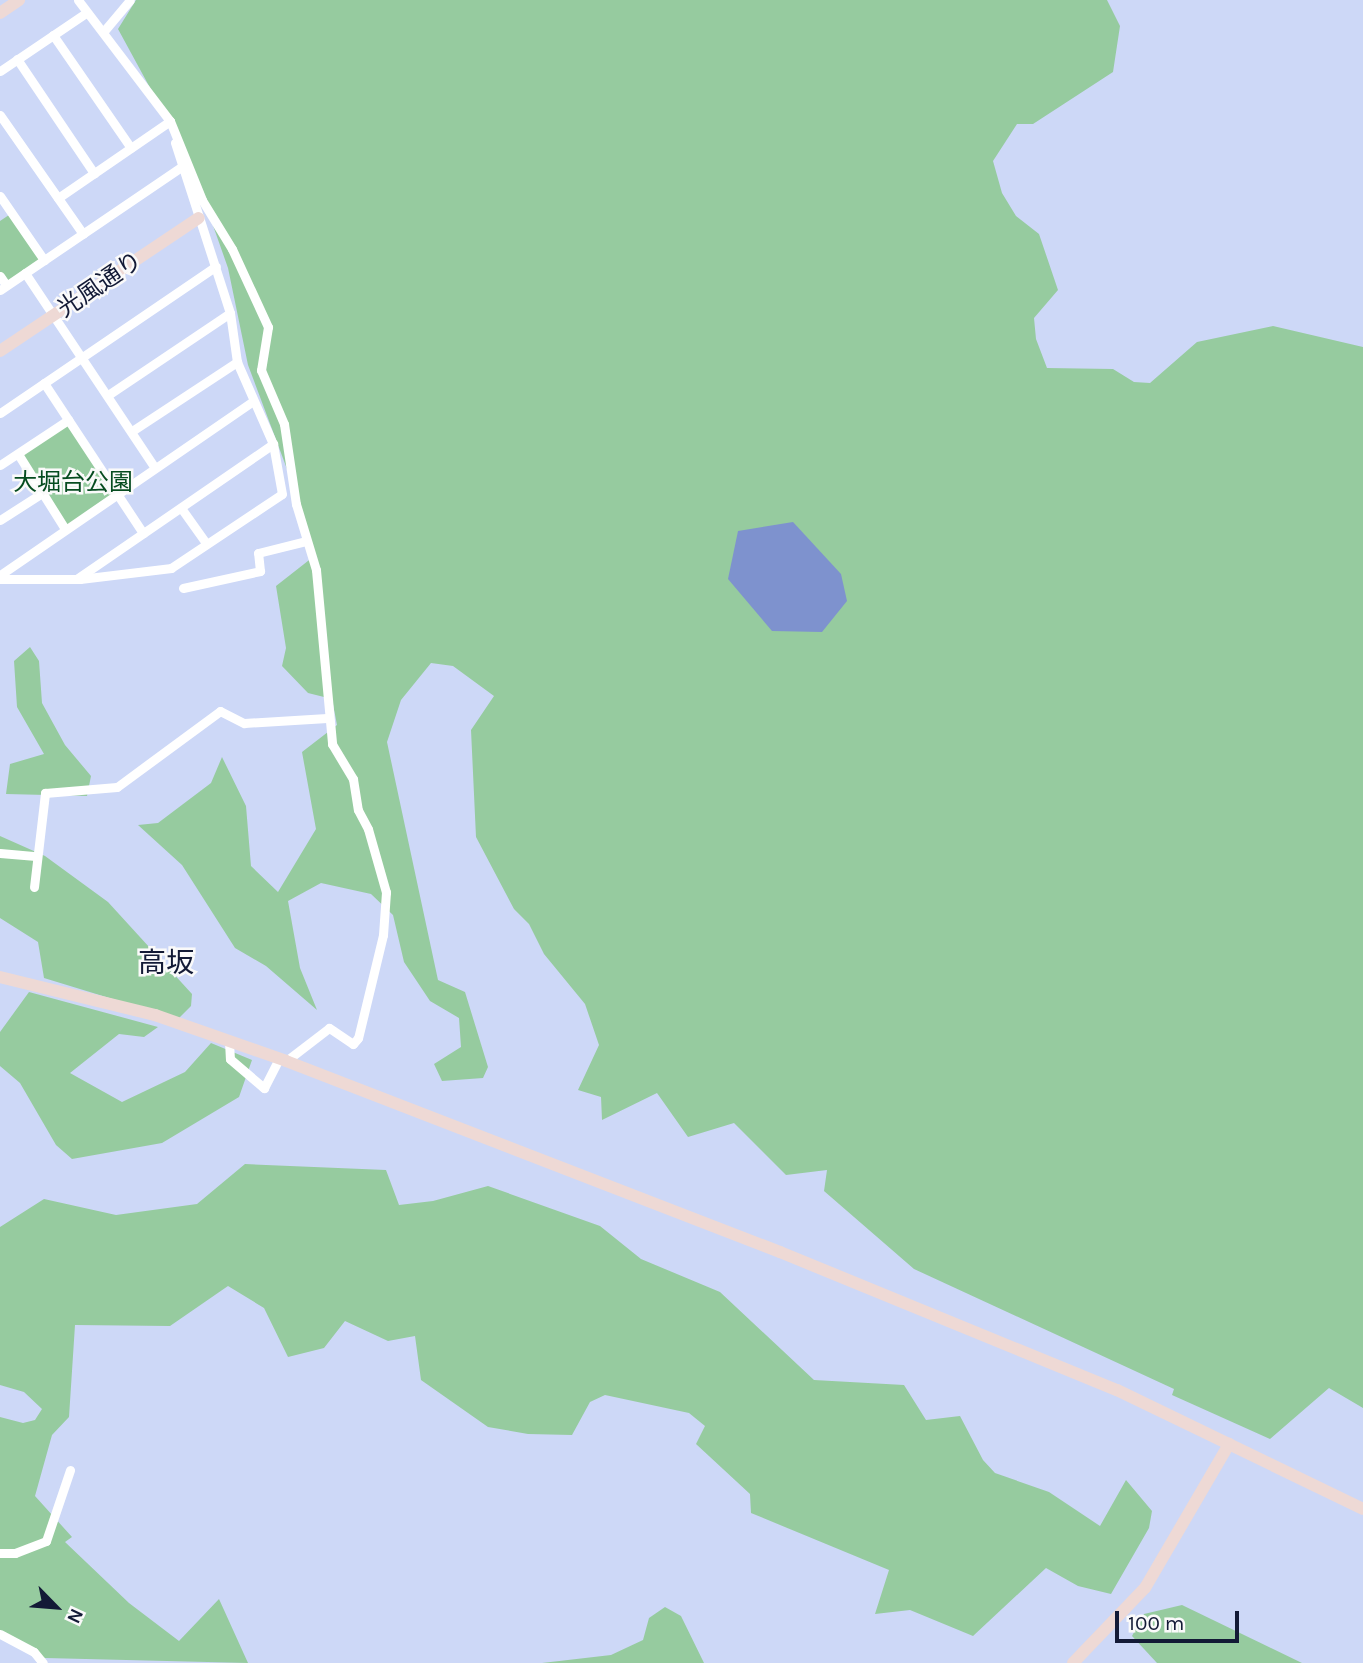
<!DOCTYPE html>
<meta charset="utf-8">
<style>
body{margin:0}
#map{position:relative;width:1363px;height:1663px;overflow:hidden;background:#cdd8f7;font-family:Karla,"Noto Sans JP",sans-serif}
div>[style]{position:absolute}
.green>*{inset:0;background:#96cb9f;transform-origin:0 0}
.water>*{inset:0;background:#7e92ce}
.street>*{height:9px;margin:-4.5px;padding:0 4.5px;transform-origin:4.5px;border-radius:4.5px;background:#fff}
.secondary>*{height:12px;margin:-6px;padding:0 6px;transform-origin:6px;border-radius:6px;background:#eed9d5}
span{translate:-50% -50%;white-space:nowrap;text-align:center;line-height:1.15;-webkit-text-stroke:5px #fafafa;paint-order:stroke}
.street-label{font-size:24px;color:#131a36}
.park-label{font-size:24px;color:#064c20}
.quarter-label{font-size:28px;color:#131a36}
.north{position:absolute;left:21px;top:1572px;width:70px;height:70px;-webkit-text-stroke:5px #fafafa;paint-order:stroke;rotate:115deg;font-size:19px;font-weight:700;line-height:28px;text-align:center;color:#131a36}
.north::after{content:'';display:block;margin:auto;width:24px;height:32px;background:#131a36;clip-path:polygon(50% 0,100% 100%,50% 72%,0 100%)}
.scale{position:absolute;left:1115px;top:1611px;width:124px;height:32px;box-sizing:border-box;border:4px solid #131a36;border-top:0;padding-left:9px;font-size:21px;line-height:24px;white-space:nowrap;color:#131a36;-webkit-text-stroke:5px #fafafa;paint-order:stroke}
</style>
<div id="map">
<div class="green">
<i style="clip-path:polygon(136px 0,1107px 0,1120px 26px,1113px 72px,1033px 124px,1017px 124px,993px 161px,1002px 193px,1016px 216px,1039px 234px,1058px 290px,1034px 318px,1036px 339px,1047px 368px,1113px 369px,1134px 382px,1150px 383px,1197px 342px,1273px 326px,1363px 347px,1363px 1408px,1329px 1388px,1270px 1439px,1172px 1395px,1174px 1389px,914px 1269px,824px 1191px,827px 1170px,786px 1175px,734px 1123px,688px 1137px,657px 1093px,602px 1120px,601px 1097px,578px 1090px,599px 1045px,585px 1004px,544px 954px,529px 924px,514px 909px,476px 837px,471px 730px,494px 696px,453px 666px,431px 663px,401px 700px,387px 742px,438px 980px,465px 992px,488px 1067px,483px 1078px,442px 1081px,434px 1064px,461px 1047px,459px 1018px,430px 1001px,404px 962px,393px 915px,371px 894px,321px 883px,288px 901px,300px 968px,317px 1010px,266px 966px,235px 948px,182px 865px,138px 825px,158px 823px,211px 783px,222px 757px,246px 806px,251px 866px,278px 892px,316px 829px,302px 752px,337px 725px,332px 699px,308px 693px,282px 666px,286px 648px,276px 586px,313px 557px,302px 509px,248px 365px,228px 268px,191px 163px,118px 29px)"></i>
<i style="clip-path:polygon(12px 213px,44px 260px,6px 285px,0 276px,0 221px)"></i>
<i style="left:68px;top:420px;width:89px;height:60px;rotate:56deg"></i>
<i style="clip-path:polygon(30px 647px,39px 661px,42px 703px,65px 745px,91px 776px,87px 796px,6px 794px,10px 764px,44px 754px,17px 707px,14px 661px)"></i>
<i style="clip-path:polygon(0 836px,45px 856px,108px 902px,192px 994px,191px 1006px,178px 1019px,44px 978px,38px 942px,0 918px)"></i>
<i style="clip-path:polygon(29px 992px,158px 1027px,144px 1037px,119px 1034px,70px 1073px,122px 1102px,185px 1072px,211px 1043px,252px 1060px,239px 1097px,162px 1143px,72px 1159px,56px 1145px,20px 1083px,0 1066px,0 1032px)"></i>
<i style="clip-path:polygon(245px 1164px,386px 1170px,399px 1205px,433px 1201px,488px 1186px,600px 1226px,641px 1259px,720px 1292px,814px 1380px,904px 1385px,926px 1420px,960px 1416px,983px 1460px,995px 1473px,1049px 1492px,1100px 1526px,1126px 1480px,1152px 1511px,1149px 1528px,1111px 1594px,1078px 1586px,1046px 1568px,973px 1636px,910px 1610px,875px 1614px,889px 1570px,751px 1513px,750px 1494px,696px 1444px,705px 1426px,689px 1413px,605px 1395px,590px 1402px,572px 1435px,528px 1434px,488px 1427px,421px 1380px,415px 1336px,388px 1341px,345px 1321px,324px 1348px,288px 1357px,264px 1308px,228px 1286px,170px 1326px,75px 1325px,69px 1417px,52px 1435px,35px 1496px,72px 1537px,65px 1542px,129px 1603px,179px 1641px,219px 1599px,248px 1663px,45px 1658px,0 1633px,0 1417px,23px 1423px,35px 1420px,42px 1409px,24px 1392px,0 1385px,0 1227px,44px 1199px,116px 1215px,197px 1204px)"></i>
<i style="clip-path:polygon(1182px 1605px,1302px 1663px,1157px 1663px,1132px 1636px,1144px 1614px)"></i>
<i style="clip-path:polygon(665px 1607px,681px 1616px,704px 1663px,542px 1663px,611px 1655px,643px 1640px,649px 1618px)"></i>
</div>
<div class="water">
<i style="clip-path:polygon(793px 522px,841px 574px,847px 601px,822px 632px,772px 631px,728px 579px,738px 531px)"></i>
</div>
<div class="street">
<i style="left:78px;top:0;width:152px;rotate:52.8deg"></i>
<i style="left:170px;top:121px;width:85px;rotate:67.9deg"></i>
<i style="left:202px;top:200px;width:57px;rotate:58.5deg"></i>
<i style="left:232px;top:249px;width:86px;rotate:65.2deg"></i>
<i style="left:268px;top:327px;width:44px;rotate:99.2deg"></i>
<i style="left:261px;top:370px;width:59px;rotate:66.9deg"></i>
<i style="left:284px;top:424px;width:81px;rotate:81.5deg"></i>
<i style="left:296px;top:504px;width:69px;rotate:73.1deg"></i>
<i style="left:316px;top:570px;width:175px;rotate:84.7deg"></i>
<i style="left:332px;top:744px;width:41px;rotate:59deg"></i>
<i style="left:353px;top:779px;width:31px;rotate:81deg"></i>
<i style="left:358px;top:810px;width:21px;rotate:62deg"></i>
<i style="left:368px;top:829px;width:66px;rotate:74.1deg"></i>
<i style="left:386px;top:892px;width:43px;rotate:94deg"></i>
<i style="left:383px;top:935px;width:106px;rotate:103.6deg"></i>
<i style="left:358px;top:1038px;width:8px;rotate:130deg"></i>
<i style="left:353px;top:1044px;width:29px;rotate:-146deg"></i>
<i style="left:329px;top:1028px;width:54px;rotate:142.5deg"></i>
<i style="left:104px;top:31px;width:40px;rotate:-50deg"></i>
<i style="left:53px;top:35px;width:137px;rotate:55.4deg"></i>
<i style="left:17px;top:59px;width:138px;rotate:56deg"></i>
<i style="left:0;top:71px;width:104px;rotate:-34deg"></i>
<i style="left:0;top:115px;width:145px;rotate:55.1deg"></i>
<i style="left:0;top:196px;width:78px;rotate:55.5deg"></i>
<i style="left:58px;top:198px;width:136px;rotate:-34.5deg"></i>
<i style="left:25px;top:273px;width:234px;rotate:56.3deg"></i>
<i style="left:0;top:276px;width:11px;rotate:56deg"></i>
<i style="left:0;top:290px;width:219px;rotate:-34.2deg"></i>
<i style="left:44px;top:383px;width:180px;rotate:56.6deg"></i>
<i style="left:108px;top:395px;width:147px;rotate:-33.9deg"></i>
<i style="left:0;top:413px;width:261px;rotate:-34.2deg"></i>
<i style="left:132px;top:431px;width:126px;rotate:-33.3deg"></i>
<i style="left:18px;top:454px;width:89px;rotate:57.9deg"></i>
<i style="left:0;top:465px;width:82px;rotate:-33.5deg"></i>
<i style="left:181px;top:508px;width:43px;rotate:54.5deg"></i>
<i style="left:0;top:520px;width:50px;rotate:-32.7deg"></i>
<i style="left:0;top:575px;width:307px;rotate:-34.5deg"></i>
<i style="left:78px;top:578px;width:237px;rotate:-34.5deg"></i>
<i style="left:0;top:579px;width:80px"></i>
<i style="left:80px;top:579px;width:92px;rotate:-6.9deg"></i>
<i style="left:171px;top:568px;width:133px;rotate:-33.7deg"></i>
<i style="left:282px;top:494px;width:51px;rotate:-100.2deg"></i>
<i style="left:273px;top:444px;width:90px;rotate:-113.7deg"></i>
<i style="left:237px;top:362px;width:49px;rotate:-98.1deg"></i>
<i style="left:230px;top:313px;width:179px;rotate:-107.9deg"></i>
<i style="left:183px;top:588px;width:79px;rotate:-12.4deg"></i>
<i style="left:260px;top:571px;width:18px;rotate:-96deg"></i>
<i style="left:258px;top:553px;width:49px;rotate:-14deg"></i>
<i style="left:0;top:853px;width:36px;rotate:5deg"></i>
<i style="left:34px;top:887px;width:95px;rotate:-83.3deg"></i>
<i style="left:45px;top:793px;width:72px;rotate:-4.8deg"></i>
<i style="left:117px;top:787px;width:128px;rotate:-36.4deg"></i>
<i style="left:220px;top:711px;width:27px;rotate:27deg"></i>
<i style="left:244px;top:723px;width:83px;rotate:-3.4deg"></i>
<i style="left:229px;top:1041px;width:18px;rotate:87deg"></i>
<i style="left:230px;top:1059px;width:45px;rotate:40.5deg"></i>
<i style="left:264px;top:1088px;width:33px;rotate:-63deg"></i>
<i style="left:0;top:1553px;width:15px"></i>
<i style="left:15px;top:1553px;width:33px;rotate:-21deg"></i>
<i style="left:46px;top:1541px;width:75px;rotate:-71.3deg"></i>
<i style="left:0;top:1634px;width:38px;rotate:28deg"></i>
<i style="left:34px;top:1652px;width:14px;rotate:51deg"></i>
</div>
<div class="secondary">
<i style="left:0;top:13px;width:23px;rotate:-34deg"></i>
<i style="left:0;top:351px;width:239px;rotate:-33.8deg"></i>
<i style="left:0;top:977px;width:160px;rotate:13.8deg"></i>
<i style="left:155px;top:1015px;width:139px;rotate:19.3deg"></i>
<i style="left:286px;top:1061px;width:530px;rotate:21.14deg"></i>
<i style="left:780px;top:1252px;width:364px;rotate:22.3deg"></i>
<i style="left:1117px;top:1390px;width:273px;rotate:25.8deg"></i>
<i style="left:1073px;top:1663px;width:104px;rotate:-46.2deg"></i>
<i style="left:1145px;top:1588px;width:167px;rotate:-59.7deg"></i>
</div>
<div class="street-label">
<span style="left:100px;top:285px;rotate:-34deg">光風通り</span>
</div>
<div class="park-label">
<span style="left:73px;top:483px">大堀台公園</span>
</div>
<div class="quarter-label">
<span style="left:166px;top:963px">高坂</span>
</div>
<div class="north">N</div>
<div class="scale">100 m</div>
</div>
